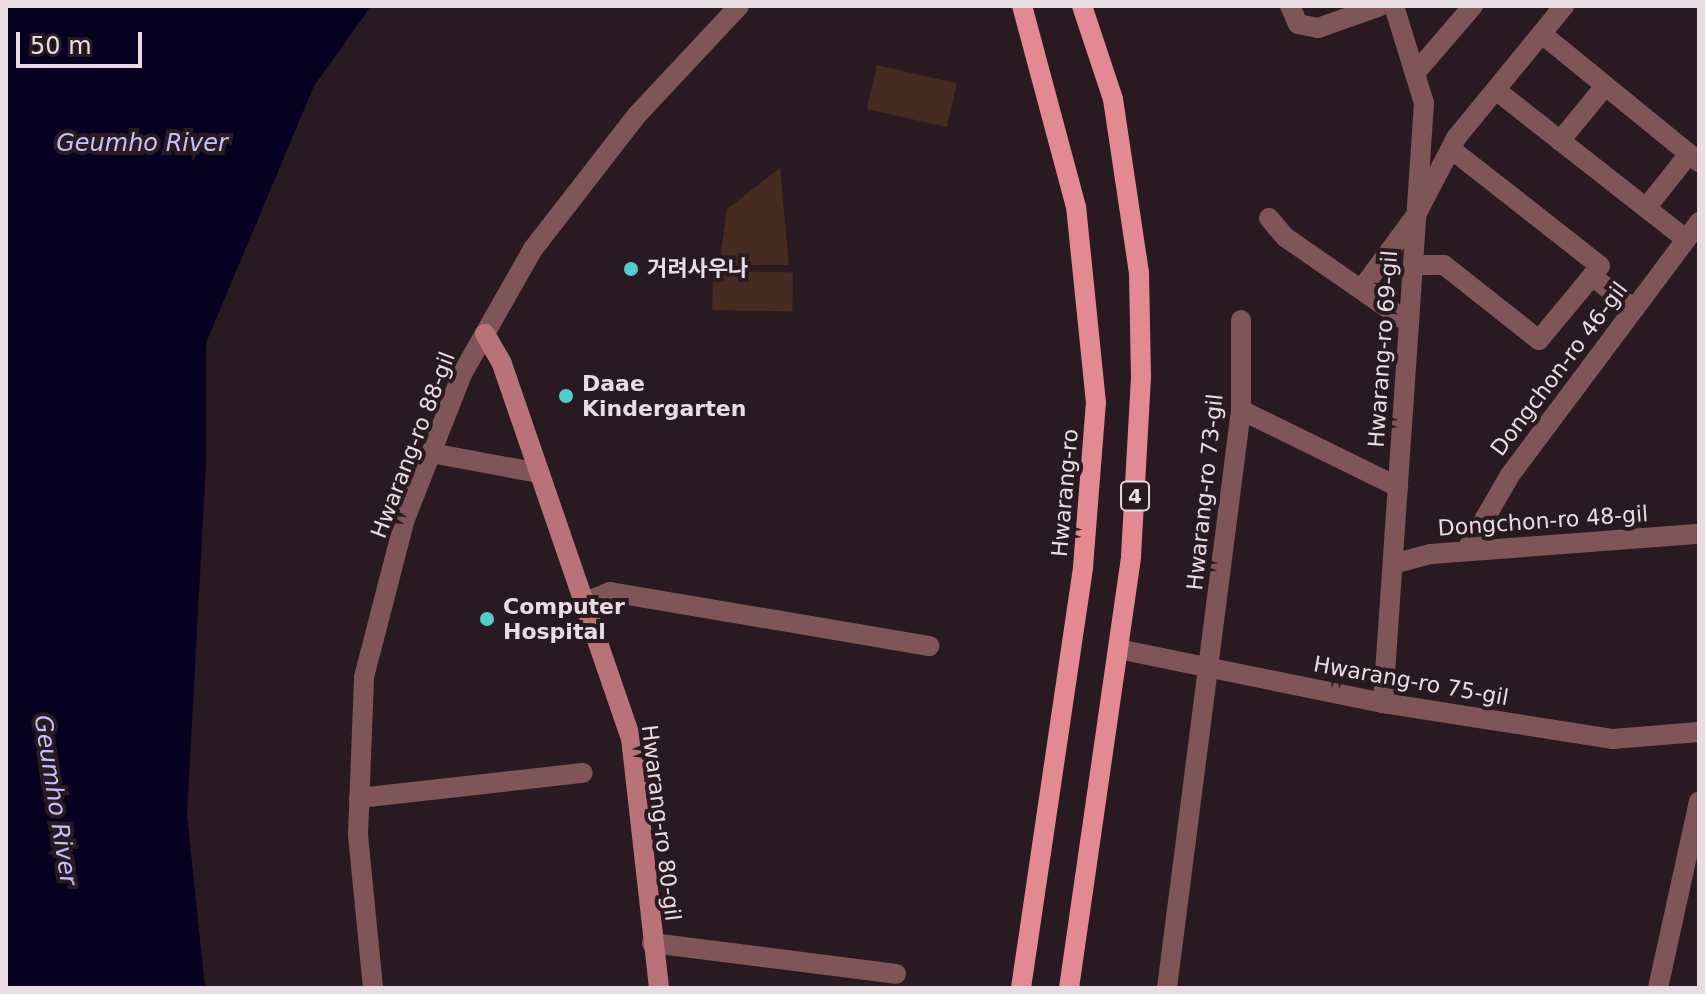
<!DOCTYPE html>
<meta charset="utf-8">
<style>
body{margin:0}
#map{position:relative;width:1705px;height:994px;overflow:hidden;background:#291a22;font-family:"DejaVu Sans","Noto Sans KR",sans-serif}
div>[style]{position:absolute}
.green>*{inset:0;background:#462c20;transform-origin:0 0}
.water>*{inset:0;background:#060120}
.street>*{height:20px;margin:-10px;padding:0 10px;transform-origin:10px;border-radius:10px;background:#805558}
.secondary>*{height:20px;margin:-10px;padding:0 10px;transform-origin:10px;border-radius:10px;background:#b87278}
.primary>*{height:20px;margin:-10px;padding:0 10px;transform-origin:10px;border-radius:10px;background:#e38991}
.dots>*{width:22px;height:22px;translate:-50% -50%;box-sizing:border-box;border:4px solid #291a22;border-radius:50%}
span{translate:-50% -50%;white-space:nowrap;text-align:center;line-height:1.15;-webkit-text-stroke:8px #291a22;paint-order:stroke}
.shield-label span{padding:2px 6px;background:#291a22;border:2px solid;border-radius:6px;-webkit-text-stroke-width:0}
.shield-label{font-size:20px;color:#e8dde3;font-weight:700}
.poi-label{font-size:22px;color:#e8dde3;font-weight:700}
.left{translate:0 -50%;text-align:left}
.street-label{font-size:22px;color:#e8dde3}
.water-label{font-size:24px;color:#c2c2fb;font-style:italic}
.frame{position:absolute;inset:0;border:8px solid #e8dde3;pointer-events:none}
.scale{position:absolute;left:16px;top:32px;width:126px;height:36px;box-sizing:border-box;border:4px solid #e8dde3;border-top:0;padding-left:10px;font-size:24px;line-height:28px;white-space:nowrap;color:#e8dde3;-webkit-text-stroke:6px #291a22;paint-order:stroke}
</style>
<div id="map">
<div class="green">
<i style="left:877px;top:65px;width:82px;height:45px;rotate:13deg"></i>
<i style="clip-path:polygon(780px 168px,789px 265px,719px 265px,727px 209px)"></i>
<i style="left:713px;top:271px;width:80px;height:39px;rotate:1deg"></i>
</div>
<div class="water">
<i style="clip-path:polygon(6px 6px,371px 6px,314px 86px,206px 343px,206px 464px,187px 814px,205px 988px,6px 988px)"></i>
</div>
<div class="street">
<i style="left:1290px;top:6px;width:20px;rotate:66deg"></i>
<i style="left:1298px;top:24px;width:20px;rotate:11deg"></i>
<i style="left:1318px;top:28px;width:66px;rotate:-19.5deg"></i>
<i style="left:1542px;top:34px;width:203px;rotate:39.2deg"></i>
<i style="left:1417px;top:71px;width:86px;rotate:-49.3deg"></i>
<i style="left:1497px;top:91px;width:240px;rotate:38.1deg"></i>
<i style="left:1560px;top:141px;width:71px;rotate:-50.7deg"></i>
<i style="left:1451px;top:149px;width:189px;rotate:38.1deg"></i>
<i style="left:1600px;top:266px;width:13px;rotate:129deg"></i>
<i style="left:1646px;top:208px;width:69px;rotate:-51.5deg"></i>
<i style="left:1269px;top:218px;width:25px;rotate:50deg"></i>
<i style="left:1285px;top:237px;width:151px;rotate:34.7deg"></i>
<i style="left:1413px;top:265px;width:31px"></i>
<i style="left:1444px;top:265px;width:121px;rotate:38.3deg"></i>
<i style="left:1539px;top:340px;width:83px;rotate:-50.4deg"></i>
<i style="left:1592px;top:276px;width:53px;rotate:38.2deg"></i>
<i style="left:1363px;top:287px;width:89px;rotate:-53.6deg"></i>
<i style="left:1416px;top:215px;width:87px;rotate:-62.5deg"></i>
<i style="left:1456px;top:138px;width:171px;rotate:-50.7deg"></i>
<i style="left:1241px;top:410px;width:175px;rotate:26.1deg"></i>
<i style="left:431px;top:453px;width:110px;rotate:10.5deg"></i>
<i style="left:1466px;top:551px;width:88px;rotate:-59.9deg"></i>
<i style="left:1510px;top:475px;width:316px;rotate:-53.2deg"></i>
<i style="left:1393px;top:564px;width:39px;rotate:-15deg"></i>
<i style="left:1431px;top:554px;width:269px;rotate:-4.3deg"></i>
<i style="left:586px;top:602px;width:26px;rotate:-23deg"></i>
<i style="left:610px;top:592px;width:324px;rotate:9.6deg"></i>
<i style="left:1118px;top:649px;width:270px;rotate:11.5deg"></i>
<i style="left:1383px;top:703px;width:233px;rotate:8.9deg"></i>
<i style="left:1613px;top:739px;width:86px;rotate:-4.7deg"></i>
<i style="left:1383px;top:703px;width:601px;rotate:-86.09deg"></i>
<i style="left:1424px;top:103px;width:102px;rotate:-107.2deg"></i>
<i style="left:359px;top:798px;width:225px;rotate:-6.4deg"></i>
<i style="left:652px;top:943px;width:246px;rotate:7.2deg"></i>
<i style="left:373px;top:988px;width:154px;rotate:-95.6deg"></i>
<i style="left:358px;top:835px;width:158px;rotate:-87.8deg"></i>
<i style="left:364px;top:677px;width:163px;rotate:-75.5deg"></i>
<i style="left:405px;top:519px;width:156px;rotate:-68.5deg"></i>
<i style="left:462px;top:374px;width:144px;rotate:-60.4deg"></i>
<i style="left:533px;top:249px;width:170px;rotate:-52.2deg"></i>
<i style="left:637px;top:115px;width:149px;rotate:-46.9deg"></i>
<i style="left:1167px;top:988px;width:583px;rotate:-82.7deg"></i>
<i style="left:1241px;top:410px;width:90px;rotate:-90deg"></i>
<i style="left:1658px;top:988px;width:191px;rotate:-77.6deg"></i>
</div>
<div class="secondary">
<i style="left:485px;top:334px;width:34px;rotate:60deg"></i>
<i style="left:502px;top:364px;width:396px;rotate:71deg"></i>
<i style="left:631px;top:738px;width:252px;rotate:83.6deg"></i>
</div>
<div class="primary">
<i style="left:1021px;top:988px;width:426px;rotate:-81.6deg"></i>
<i style="left:1083px;top:567px;width:165px;rotate:-85.5deg"></i>
<i style="left:1096px;top:403px;width:197px;rotate:-95.8deg"></i>
<i style="left:1076px;top:207px;width:208px;rotate:-105deg"></i>
<i style="left:1069px;top:988px;width:436px;rotate:-81.8deg"></i>
<i style="left:1131px;top:556px;width:179px;rotate:-86.8deg"></i>
<i style="left:1141px;top:377px;width:104px;rotate:-91.1deg"></i>
<i style="left:1139px;top:273px;width:176px;rotate:-98.5deg"></i>
<i style="left:1113px;top:99px;width:98px;rotate:-108.4deg"></i>
</div>
<div class="dots">
<i style="left:631px;top:269px;background:#52cdcd"></i>
<i style="left:566px;top:396px;background:#52cdcd"></i>
<i style="left:487px;top:619px;background:#52cdcd"></i>
</div>
<div class="shield-label">
<span style="left:1135px;top:496px">4</span>
</div>
<div class="poi-label">
<span class="left" style="left:647px;top:269px">거려사우나</span>
<span class="left" style="left:582px;top:396px">Daae<br>Kindergarten</span>
<span class="left" style="left:503px;top:619px">Computer<br>Hospital</span>
</div>
<div class="street-label">
<span style="left:1383px;top:349px;rotate:-86deg">Hwarang-ro 69-gil</span>
<span style="left:1559px;top:369px;rotate:-53deg">Dongchon-ro 46-gil</span>
<span style="left:413px;top:445px;rotate:-69deg">Hwarang-ro 88-gil</span>
<span style="left:1205px;top:492px;rotate:-84deg">Hwarang-ro 73-gil</span>
<span style="left:1065px;top:493px;rotate:-85deg">Hwarang-ro</span>
<span style="left:1543px;top:521px;rotate:-4deg">Dongchon-ro 48-gil</span>
<span style="left:1411px;top:681px;rotate:10deg">Hwarang-ro 75-gil</span>
<span style="left:661px;top:823px;rotate:83deg">Hwarang-ro 80-gil</span>
</div>
<div class="water-label">
<span style="left:142px;top:144px">Geumho River</span>
<span style="left:55px;top:800px;rotate:81deg">Geumho River</span>
</div>
<div class="frame"></div>
<div class="scale">50 m</div>
</div>
